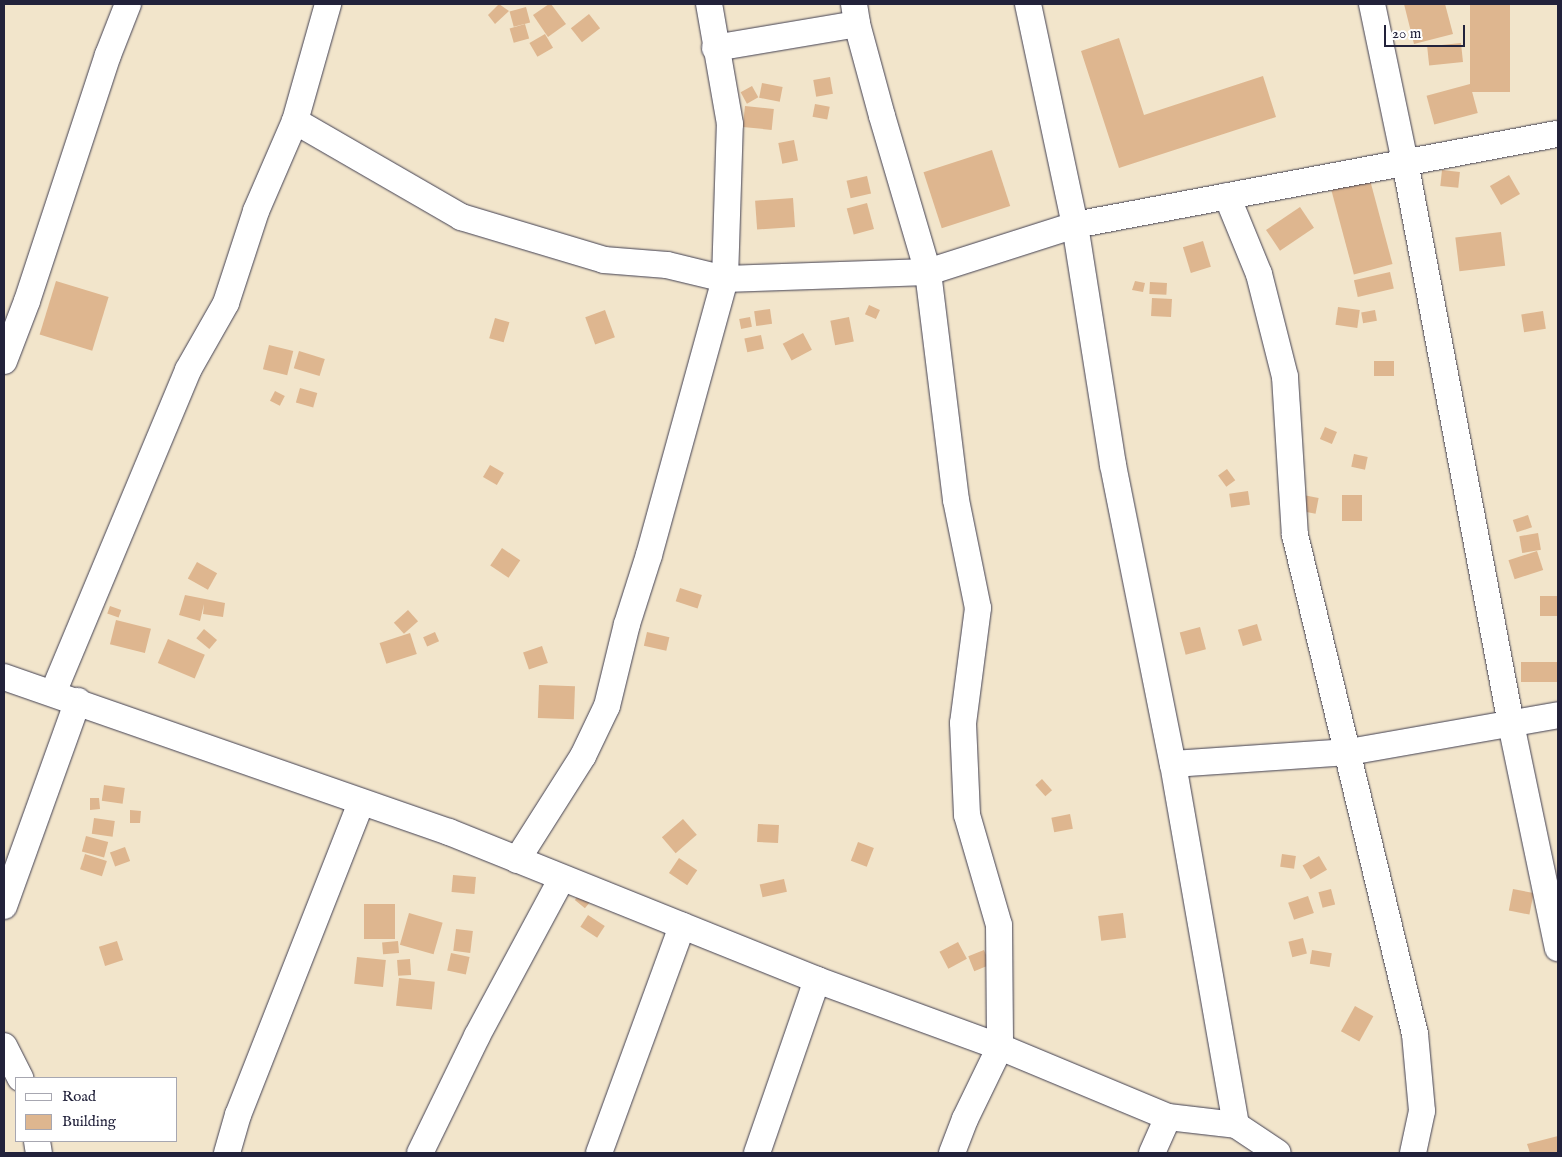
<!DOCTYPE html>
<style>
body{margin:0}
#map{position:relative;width:1562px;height:1157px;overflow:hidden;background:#f2e5cb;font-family:"IM FELL English",serif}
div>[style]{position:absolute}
.building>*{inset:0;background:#deb68f;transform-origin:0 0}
.roads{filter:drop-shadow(0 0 1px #413f51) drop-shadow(0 0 1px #413f51)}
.minor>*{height:26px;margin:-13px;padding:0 13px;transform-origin:13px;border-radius:13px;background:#fff}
span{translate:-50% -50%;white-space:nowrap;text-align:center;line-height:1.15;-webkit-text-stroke:4px #fff;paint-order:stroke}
.frame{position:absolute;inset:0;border:5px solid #22223b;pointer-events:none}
.legend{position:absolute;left:15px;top:1077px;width:162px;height:65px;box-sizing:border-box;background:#fff;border:1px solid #a7a7b1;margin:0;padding:6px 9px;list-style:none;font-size:15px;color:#22223b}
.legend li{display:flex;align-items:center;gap:10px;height:25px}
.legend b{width:25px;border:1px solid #a7a7b1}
.scale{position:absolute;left:1384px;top:25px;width:81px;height:22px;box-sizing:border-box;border:2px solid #22223b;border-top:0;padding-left:6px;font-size:15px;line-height:18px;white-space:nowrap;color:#22223b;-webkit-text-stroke:4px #fff;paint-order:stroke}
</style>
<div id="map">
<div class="building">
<i style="clip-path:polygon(499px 4px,509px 11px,495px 24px,488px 15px)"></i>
<i style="clip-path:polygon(549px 4px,551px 4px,566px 24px,548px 37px,533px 15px)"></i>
<i style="clip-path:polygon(1404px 4px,1445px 4px,1453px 34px,1414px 44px)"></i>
<i style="left:1470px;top:4px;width:40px;height:88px"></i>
<i style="left:526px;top:7px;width:16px;height:17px;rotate:75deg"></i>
<i style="left:589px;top:14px;width:18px;height:23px;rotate:52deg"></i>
<i style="left:525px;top:24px;width:15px;height:16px;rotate:74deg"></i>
<i style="left:545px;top:34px;width:16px;height:18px;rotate:60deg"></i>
<i style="clip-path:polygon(1119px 38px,1144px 115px,1263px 76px,1276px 117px,1119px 168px,1081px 51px)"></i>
<i style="left:1461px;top:43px;width:19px;height:34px;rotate:84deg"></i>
<i style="left:830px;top:77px;width:17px;height:17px;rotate:80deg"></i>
<i style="left:762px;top:83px;width:21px;height:15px;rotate:11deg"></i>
<i style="left:1470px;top:84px;width:30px;height:45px;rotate:75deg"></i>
<i style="left:752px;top:86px;width:13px;height:13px;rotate:61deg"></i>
<i style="left:815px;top:104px;width:15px;height:13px;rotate:11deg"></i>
<i style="left:745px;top:106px;width:29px;height:21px;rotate:6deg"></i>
<i style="left:794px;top:140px;width:21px;height:16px;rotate:79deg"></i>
<i style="left:992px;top:150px;width:59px;height:72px;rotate:72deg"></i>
<i style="left:1442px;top:170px;width:18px;height:16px;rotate:6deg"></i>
<i style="left:1509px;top:175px;width:22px;height:22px;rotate:60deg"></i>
<i style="left:867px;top:176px;width:18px;height:21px;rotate:77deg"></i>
<i style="left:1370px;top:180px;width:87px;height:40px;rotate:75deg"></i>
<i style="left:793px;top:198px;width:29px;height:38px;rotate:86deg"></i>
<i style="left:867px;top:203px;width:27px;height:21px;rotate:75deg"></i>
<i style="left:1300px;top:207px;width:25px;height:41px;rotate:56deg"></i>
<i style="left:1501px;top:232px;width:34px;height:46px;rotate:83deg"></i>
<i style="left:1203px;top:241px;width:27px;height:21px;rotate:73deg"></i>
<i style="left:1390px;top:272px;width:17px;height:37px;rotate:77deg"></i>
<i style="left:56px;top:281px;width:55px;height:56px;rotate:17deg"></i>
<i style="clip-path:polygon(1135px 281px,1145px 283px,1143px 292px,1132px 290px)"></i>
<i style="left:1150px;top:282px;width:17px;height:12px;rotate:3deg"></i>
<i style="left:1152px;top:298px;width:20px;height:18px;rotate:3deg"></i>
<i style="left:869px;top:305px;width:12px;height:10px;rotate:24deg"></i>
<i style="left:1338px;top:307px;width:22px;height:18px;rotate:8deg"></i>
<i style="left:770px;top:309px;width:15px;height:16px;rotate:82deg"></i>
<i style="left:605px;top:310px;width:29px;height:21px;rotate:70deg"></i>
<i style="left:1375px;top:310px;width:11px;height:14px;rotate:80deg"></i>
<i style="left:1543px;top:311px;width:18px;height:22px;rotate:81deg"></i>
<i style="left:750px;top:317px;width:10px;height:11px;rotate:79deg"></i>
<i style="left:849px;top:317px;width:25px;height:19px;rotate:79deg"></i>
<i style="left:495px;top:318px;width:15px;height:21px;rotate:16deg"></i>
<i style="left:803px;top:333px;width:19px;height:23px;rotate:62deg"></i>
<i style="left:761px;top:335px;width:14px;height:17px;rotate:78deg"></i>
<i style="left:269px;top:345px;width:25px;height:25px;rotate:14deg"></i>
<i style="left:299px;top:351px;width:27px;height:18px;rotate:17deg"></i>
<i style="left:1374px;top:361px;width:20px;height:15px"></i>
<i style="left:300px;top:388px;width:18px;height:15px;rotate:16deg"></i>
<i style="left:275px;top:391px;width:11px;height:11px;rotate:27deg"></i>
<i style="left:1325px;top:427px;width:13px;height:13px;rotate:23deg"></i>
<i style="left:1354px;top:454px;width:14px;height:13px;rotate:12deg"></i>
<i style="left:490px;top:465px;width:16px;height:14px;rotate:30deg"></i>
<i style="left:1227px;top:469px;width:14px;height:11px;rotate:54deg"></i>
<i style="left:1248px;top:491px;width:14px;height:19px;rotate:82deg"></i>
<i style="left:1298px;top:494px;width:21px;height:16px;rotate:11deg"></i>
<i style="left:1342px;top:495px;width:20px;height:26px"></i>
<i style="left:1528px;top:515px;width:13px;height:16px;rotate:72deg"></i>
<i style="left:1538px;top:533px;width:17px;height:19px;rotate:80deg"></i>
<i style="left:502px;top:548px;width:22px;height:21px;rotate:34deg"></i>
<i style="left:1537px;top:551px;width:20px;height:30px;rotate:72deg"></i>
<i style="left:197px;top:562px;width:23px;height:19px;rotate:29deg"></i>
<i style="left:680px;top:588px;width:23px;height:14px;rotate:18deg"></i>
<i style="clip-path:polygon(185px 595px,225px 603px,223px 617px,203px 614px,204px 604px,200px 621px,179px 615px)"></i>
<i style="left:1558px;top:596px;width:20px;height:18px;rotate:90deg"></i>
<i style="left:110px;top:606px;width:12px;height:8px;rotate:20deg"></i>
<i style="left:408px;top:610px;width:15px;height:19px;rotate:48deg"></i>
<i style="left:116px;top:620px;width:36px;height:25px;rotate:14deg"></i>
<i style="left:1257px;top:624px;width:17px;height:20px;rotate:73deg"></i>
<i style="left:1200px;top:627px;width:23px;height:21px;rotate:75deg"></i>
<i style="left:204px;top:629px;width:17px;height:12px;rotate:40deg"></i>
<i style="left:435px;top:632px;width:10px;height:13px;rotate:66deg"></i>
<i style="left:647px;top:632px;width:23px;height:14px;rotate:13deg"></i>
<i style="left:410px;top:633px;width:22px;height:32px;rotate:72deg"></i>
<i style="left:168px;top:639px;width:40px;height:26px;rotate:23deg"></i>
<i style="left:542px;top:646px;width:18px;height:20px;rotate:71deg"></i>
<i style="left:1558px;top:662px;width:20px;height:37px;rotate:90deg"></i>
<i style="left:539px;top:685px;width:36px;height:33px;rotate:2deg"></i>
<i style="left:1042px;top:779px;width:15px;height:9px;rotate:48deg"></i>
<i style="left:104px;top:785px;width:21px;height:16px;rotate:8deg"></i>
<i style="clip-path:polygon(90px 798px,99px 798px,100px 809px,90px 810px)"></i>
<i style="clip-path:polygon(130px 810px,141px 811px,140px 823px,130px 823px)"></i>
<i style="left:1070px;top:814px;width:15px;height:19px;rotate:79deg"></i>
<i style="left:94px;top:818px;width:21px;height:16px;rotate:8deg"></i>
<i style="left:683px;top:819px;width:21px;height:28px;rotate:49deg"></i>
<i style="left:758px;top:824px;width:21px;height:18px;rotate:3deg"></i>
<i style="left:86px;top:836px;width:23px;height:16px;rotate:15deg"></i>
<i style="left:858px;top:842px;width:17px;height:20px;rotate:21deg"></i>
<i style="left:125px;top:847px;width:15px;height:16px;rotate:70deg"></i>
<i style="left:85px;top:854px;width:23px;height:16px;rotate:18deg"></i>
<i style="left:1282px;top:854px;width:14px;height:13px;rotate:8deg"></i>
<i style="left:1319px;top:856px;width:16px;height:19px;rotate:60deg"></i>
<i style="left:679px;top:858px;width:22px;height:18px;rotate:34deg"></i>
<i style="left:453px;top:875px;width:23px;height:17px;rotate:5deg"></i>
<i style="left:784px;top:879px;width:13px;height:25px;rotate:77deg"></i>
<i style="left:1331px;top:889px;width:16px;height:13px;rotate:75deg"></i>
<i style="left:1513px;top:889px;width:21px;height:22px;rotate:11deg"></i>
<i style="left:583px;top:890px;width:13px;height:13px;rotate:39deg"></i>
<i style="left:1308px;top:896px;width:18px;height:21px;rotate:71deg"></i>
<i style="left:364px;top:904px;width:31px;height:35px"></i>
<i style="left:409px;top:913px;width:35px;height:33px;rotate:16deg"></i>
<i style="left:1123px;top:913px;width:25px;height:25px;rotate:83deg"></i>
<i style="left:588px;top:915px;width:20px;height:14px;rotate:33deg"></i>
<i style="left:456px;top:929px;width:17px;height:22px;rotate:7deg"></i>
<i style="left:1303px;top:938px;width:16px;height:15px;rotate:76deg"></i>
<i style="left:117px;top:941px;width:20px;height:19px;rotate:72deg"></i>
<i style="left:398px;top:941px;width:12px;height:16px;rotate:85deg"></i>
<i style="left:958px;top:942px;width:19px;height:21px;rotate:62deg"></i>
<i style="left:984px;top:950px;width:16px;height:17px;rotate:68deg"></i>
<i style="left:1312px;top:950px;width:20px;height:14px;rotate:9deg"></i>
<i style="left:451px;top:953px;width:19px;height:18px;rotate:12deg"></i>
<i style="left:357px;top:957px;width:29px;height:27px;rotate:6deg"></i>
<i style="left:410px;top:959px;width:16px;height:13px;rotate:86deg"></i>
<i style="left:399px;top:978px;width:36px;height:28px;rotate:6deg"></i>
<i style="left:1355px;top:1006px;width:21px;height:29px;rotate:29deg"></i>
<i style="clip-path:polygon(1558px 1136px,1558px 1153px,1530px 1153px,1527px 1144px)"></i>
</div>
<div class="roads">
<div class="minor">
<i style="left:854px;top:4px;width:20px;rotate:81deg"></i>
<i style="left:857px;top:24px;width:95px;rotate:74.8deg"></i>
<i style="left:882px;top:116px;width:163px;rotate:73.6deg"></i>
<i style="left:928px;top:272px;width:230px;rotate:83deg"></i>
<i style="left:956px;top:500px;width:110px;rotate:78.5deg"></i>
<i style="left:978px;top:608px;width:116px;rotate:97.4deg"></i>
<i style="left:963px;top:723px;width:92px;rotate:87.5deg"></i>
<i style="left:967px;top:815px;width:115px;rotate:73.8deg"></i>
<i style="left:999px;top:925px;width:122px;rotate:89.5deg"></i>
<i style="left:1000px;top:1047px;width:80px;rotate:115.9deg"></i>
<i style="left:965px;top:1119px;width:36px;rotate:111deg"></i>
<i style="left:1028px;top:4px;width:226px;rotate:78deg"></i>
<i style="left:1075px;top:225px;width:243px;rotate:81deg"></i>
<i style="left:1113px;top:465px;width:305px;rotate:78.7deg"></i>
<i style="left:1173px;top:764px;width:366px;rotate:80.1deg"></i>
<i style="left:1372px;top:4px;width:161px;rotate:78.2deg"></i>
<i style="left:1405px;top:162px;width:572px;rotate:79.32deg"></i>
<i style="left:1511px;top:724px;width:229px;rotate:78.2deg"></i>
<i style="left:715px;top:48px;width:144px;rotate:-9.6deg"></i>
<i style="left:295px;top:121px;width:192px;rotate:30deg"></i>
<i style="left:461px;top:217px;width:149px;rotate:16.7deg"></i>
<i style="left:604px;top:260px;width:63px;rotate:4.5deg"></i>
<i style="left:667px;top:265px;width:60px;rotate:13.6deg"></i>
<i style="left:725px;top:279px;width:203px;rotate:-2deg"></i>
<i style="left:928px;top:272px;width:154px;rotate:-17.7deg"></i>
<i style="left:1075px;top:225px;width:491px;rotate:-10.7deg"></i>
<i style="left:1227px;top:196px;width:84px;rotate:67.7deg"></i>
<i style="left:1259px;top:274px;width:106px;rotate:75.8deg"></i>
<i style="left:1285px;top:377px;width:158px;rotate:86.4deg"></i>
<i style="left:1295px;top:535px;width:513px;rotate:76.48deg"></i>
<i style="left:1415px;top:1034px;width:77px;rotate:84.8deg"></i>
<i style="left:1422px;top:1111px;width:43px;rotate:102.1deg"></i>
<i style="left:4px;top:361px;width:64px;rotate:-69deg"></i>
<i style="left:27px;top:301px;width:259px;rotate:-71.8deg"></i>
<i style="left:108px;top:55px;width:55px;rotate:-68.6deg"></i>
<i style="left:4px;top:677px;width:471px;rotate:19.2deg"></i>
<i style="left:449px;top:832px;width:397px;rotate:21.9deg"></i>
<i style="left:817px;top:980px;width:195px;rotate:20.1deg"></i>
<i style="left:1000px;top:1047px;width:182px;rotate:22.6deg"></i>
<i style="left:1168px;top:1117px;width:68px;rotate:6.7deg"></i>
<i style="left:1236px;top:1125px;width:50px;rotate:33.7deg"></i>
<i style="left:53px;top:693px;width:350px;rotate:-67.3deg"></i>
<i style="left:188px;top:370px;width:77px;rotate:-60.4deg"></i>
<i style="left:226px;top:303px;width:97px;rotate:-71.9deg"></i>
<i style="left:256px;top:211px;width:98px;rotate:-66.6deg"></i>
<i style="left:295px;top:121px;width:122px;rotate:-74.2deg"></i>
<i style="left:1173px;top:764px;width:176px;rotate:-3.9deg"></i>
<i style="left:1349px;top:752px;width:212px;rotate:-10deg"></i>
<i style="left:517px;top:860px;width:123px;rotate:-57.6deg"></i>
<i style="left:583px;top:756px;width:55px;rotate:-64.4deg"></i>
<i style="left:607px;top:706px;width:84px;rotate:-76.3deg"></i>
<i style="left:627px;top:624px;width:72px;rotate:-72.3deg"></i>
<i style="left:649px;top:555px;width:286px;rotate:-74.6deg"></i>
<i style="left:725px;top:279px;width:155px;rotate:-88.2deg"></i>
<i style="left:730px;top:124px;width:122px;rotate:-99.9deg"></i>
<i style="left:4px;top:906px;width:218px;rotate:-70.2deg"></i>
<i style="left:4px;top:1046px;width:36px;rotate:63deg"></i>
<i style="left:37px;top:1141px;width:12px;rotate:81deg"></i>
<i style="left:227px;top:1153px;width:40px;rotate:-74deg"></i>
<i style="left:238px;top:1115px;width:336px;rotate:-68.5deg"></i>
<i style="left:420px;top:1153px;width:130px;rotate:-64deg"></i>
<i style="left:477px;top:1036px;width:179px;rotate:-61.7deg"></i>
<i style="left:599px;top:1153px;width:242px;rotate:-69.9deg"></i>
<i style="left:757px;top:1153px;width:183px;rotate:-70.9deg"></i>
<i style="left:1152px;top:1153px;width:39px;rotate:-66deg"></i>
</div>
</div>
<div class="frame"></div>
<ul class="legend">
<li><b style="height:6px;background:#fff"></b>Road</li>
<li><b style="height:14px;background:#deb68f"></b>Building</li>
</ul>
<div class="scale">20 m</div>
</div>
